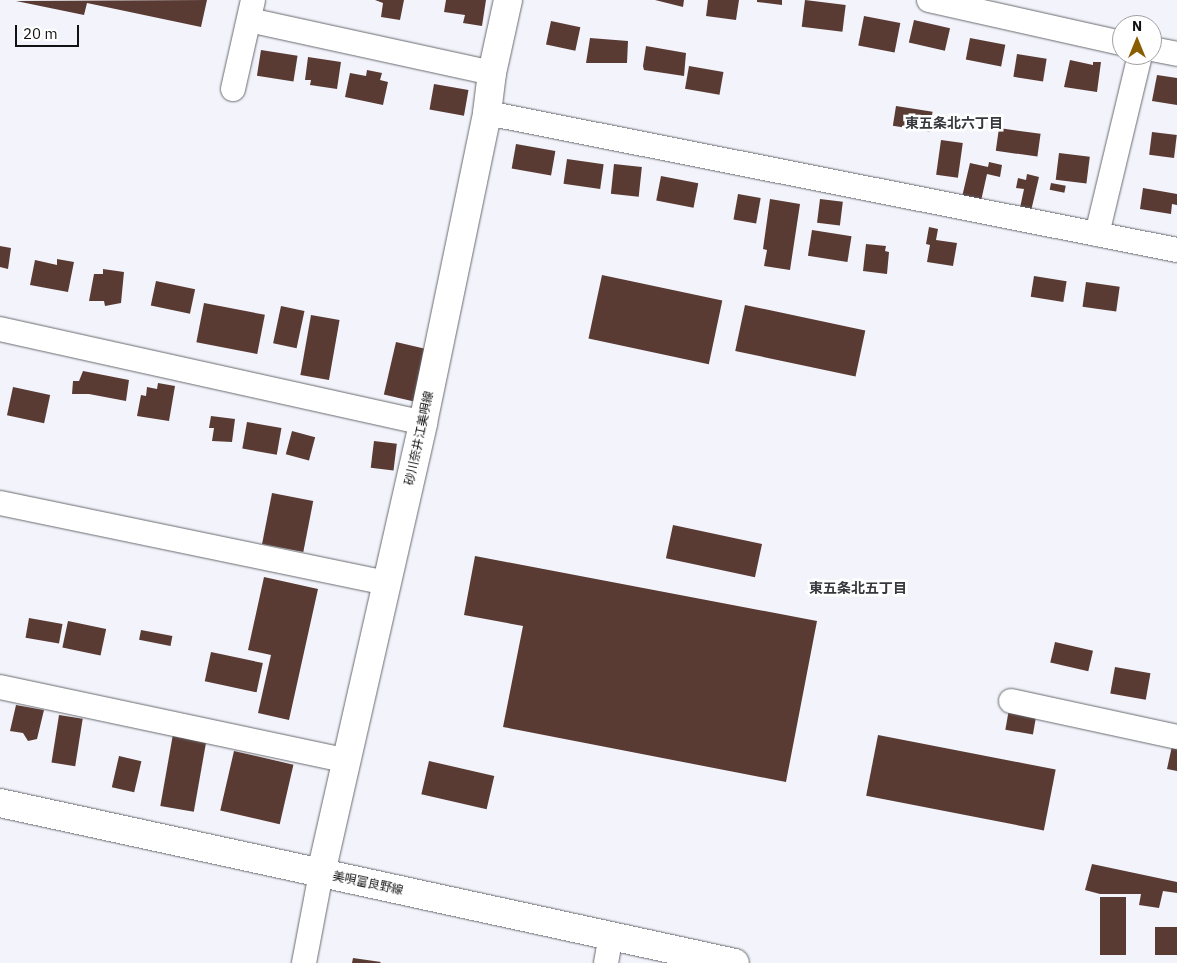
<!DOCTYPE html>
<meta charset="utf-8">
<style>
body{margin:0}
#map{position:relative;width:1177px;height:963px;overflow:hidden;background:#f3f4fb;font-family:"IBM Plex Sans","Noto Sans JP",sans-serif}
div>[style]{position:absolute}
.building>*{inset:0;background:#593b34;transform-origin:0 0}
.roads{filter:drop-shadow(0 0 1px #686a6f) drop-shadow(0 0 1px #686a6f)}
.minor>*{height:24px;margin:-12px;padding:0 12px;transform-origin:12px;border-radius:12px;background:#fff}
.secondary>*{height:28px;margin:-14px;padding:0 14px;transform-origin:14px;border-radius:14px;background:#fff}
.primary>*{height:28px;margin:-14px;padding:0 14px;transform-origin:14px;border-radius:14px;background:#fff}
span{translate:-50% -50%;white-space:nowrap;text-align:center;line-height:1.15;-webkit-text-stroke:5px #fff;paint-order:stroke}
.street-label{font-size:12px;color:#121214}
.neighbourhood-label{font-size:14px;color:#37383d;font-weight:700}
.north{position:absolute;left:1112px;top:15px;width:50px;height:50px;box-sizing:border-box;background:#fff;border:1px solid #a0a0a1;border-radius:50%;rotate:0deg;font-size:14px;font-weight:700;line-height:20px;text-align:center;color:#121214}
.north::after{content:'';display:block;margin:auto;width:18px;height:22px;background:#895d00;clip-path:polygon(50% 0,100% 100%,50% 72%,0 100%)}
.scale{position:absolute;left:15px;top:25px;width:64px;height:22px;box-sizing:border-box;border:2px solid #121214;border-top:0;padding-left:6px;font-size:15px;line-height:18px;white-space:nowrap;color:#121214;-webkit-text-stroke:4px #fff;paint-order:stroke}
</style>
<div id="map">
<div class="building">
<i style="clip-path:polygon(207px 0,201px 27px,87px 3px,84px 15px,16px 1px)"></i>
<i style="clip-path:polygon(404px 0,400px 20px,381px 17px,383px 3px,375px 0)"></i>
<i style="clip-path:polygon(446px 0,486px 0,482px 26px,463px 23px,465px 15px,444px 12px)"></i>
<i style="clip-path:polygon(655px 0,684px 0,683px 7px)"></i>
<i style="clip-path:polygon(708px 0,739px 0,736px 20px,706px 16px)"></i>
<i style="clip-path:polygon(757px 0,782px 0,782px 5px,757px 2px)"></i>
<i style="left:805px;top:0;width:41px;height:27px;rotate:7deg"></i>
<i style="left:864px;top:16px;width:37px;height:30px;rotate:11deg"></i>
<i style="left:914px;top:20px;width:37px;height:23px;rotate:13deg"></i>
<i style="left:551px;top:21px;width:30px;height:24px;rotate:12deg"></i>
<i style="clip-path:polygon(590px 38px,628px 41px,627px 63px,586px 63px)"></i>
<i style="left:970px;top:38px;width:36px;height:22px;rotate:11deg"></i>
<i style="clip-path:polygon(646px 46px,686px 53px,684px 76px,644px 70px,643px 66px)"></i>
<i style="left:261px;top:50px;width:37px;height:26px;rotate:9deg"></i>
<i style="left:1017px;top:54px;width:30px;height:23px;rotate:9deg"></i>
<i style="clip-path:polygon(308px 57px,341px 62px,337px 89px,310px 85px,311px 80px,305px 80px)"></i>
<i style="clip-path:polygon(1070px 60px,1093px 65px,1093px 62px,1101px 62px,1097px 92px,1064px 87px)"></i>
<i style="left:689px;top:66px;width:35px;height:23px;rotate:10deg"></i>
<i style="clip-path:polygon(367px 70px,382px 73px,380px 80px,388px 82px,383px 105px,345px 97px,350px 73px,366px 76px)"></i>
<i style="clip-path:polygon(1157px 75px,1177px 78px,1177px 105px,1152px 101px)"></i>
<i style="left:434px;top:84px;width:35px;height:26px;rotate:10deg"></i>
<i style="left:896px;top:106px;width:37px;height:20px;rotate:9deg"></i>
<i style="left:999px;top:128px;width:42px;height:23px;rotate:8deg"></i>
<i style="left:1152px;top:132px;width:25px;height:23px;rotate:7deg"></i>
<i style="left:941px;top:140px;width:22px;height:35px;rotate:8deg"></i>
<i style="left:516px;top:144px;width:40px;height:25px;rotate:10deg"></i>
<i style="left:1059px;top:153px;width:31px;height:27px;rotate:7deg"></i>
<i style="left:567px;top:159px;width:37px;height:25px;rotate:8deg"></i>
<i style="clip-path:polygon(989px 162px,1002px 165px,1000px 177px,987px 174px,981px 201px,962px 197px,970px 163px,988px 167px)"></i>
<i style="left:614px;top:164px;width:28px;height:30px;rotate:6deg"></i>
<i style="clip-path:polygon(1027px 174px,1039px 177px,1031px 211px,1020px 208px,1024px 189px,1016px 188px,1018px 178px,1026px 180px)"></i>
<i style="left:661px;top:176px;width:38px;height:25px;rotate:11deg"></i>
<i style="left:1051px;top:183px;width:15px;height:7px;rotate:11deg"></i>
<i style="clip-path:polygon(1143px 188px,1177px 194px,1177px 205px,1172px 204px,1171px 214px,1140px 209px)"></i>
<i style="left:738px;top:194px;width:23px;height:26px;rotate:10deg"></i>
<i style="clip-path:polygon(770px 199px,800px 204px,790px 270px,764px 266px,767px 250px,763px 249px)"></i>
<i style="left:820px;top:199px;width:23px;height:24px;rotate:7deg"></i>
<i style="clip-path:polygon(929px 227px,938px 229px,936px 240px,957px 243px,953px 266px,927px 262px,930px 245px,926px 244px)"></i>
<i style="left:812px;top:230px;width:40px;height:26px;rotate:9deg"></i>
<i style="clip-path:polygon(866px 244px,886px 246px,885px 251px,889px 252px,887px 274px,863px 271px)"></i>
<i style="clip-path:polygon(0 246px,11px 248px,8px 269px,0 267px)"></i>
<i style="clip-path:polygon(57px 259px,74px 262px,68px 292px,30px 285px,35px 260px,57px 265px)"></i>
<i style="clip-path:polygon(103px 269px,124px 272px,121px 303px,105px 306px,104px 301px,89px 301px,94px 274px,103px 274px)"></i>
<i style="left:602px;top:275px;width:123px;height:65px;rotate:12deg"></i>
<i style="left:1034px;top:276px;width:33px;height:21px;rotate:9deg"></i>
<i style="left:156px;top:281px;width:40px;height:25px;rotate:12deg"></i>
<i style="left:1086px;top:282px;width:34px;height:25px;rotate:8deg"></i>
<i style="left:204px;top:303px;width:62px;height:40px;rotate:11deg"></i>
<i style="left:745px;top:305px;width:123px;height:47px;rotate:12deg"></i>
<i style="left:281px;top:306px;width:24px;height:38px;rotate:12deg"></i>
<i style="left:311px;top:315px;width:29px;height:61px;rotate:10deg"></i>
<i style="left:396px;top:342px;width:32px;height:54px;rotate:13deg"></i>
<i style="clip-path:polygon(83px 371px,129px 380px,126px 401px,89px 394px,72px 394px,73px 381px,79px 381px)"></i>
<i style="clip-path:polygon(158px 383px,175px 386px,169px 421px,137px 416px,141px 395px,146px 396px,147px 387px,157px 389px)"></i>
<i style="left:13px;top:387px;width:38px;height:29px;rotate:12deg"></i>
<i style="clip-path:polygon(211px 416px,235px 419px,232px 442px,212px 441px,214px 428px,209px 428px)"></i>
<i style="left:247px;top:422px;width:35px;height:27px;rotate:10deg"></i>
<i style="left:292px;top:431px;width:24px;height:24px;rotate:15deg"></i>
<i style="left:374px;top:441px;width:23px;height:27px;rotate:7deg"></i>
<i style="left:272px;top:493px;width:42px;height:52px;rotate:11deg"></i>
<i style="left:673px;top:525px;width:91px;height:34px;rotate:12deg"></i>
<i style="clip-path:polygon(475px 556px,817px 621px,786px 782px,503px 727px,523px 626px,464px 615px)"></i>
<i style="clip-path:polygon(264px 577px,318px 589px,289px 720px,258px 713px,271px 655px,248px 650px)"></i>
<i style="left:29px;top:618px;width:34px;height:20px;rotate:10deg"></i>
<i style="left:68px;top:621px;width:39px;height:27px;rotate:12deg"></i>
<i style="left:141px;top:630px;width:32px;height:10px;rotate:11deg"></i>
<i style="left:1055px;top:642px;width:39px;height:21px;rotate:13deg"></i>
<i style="left:211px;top:652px;width:53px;height:30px;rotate:12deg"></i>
<i style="left:1115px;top:667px;width:36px;height:27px;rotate:10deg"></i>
<i style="clip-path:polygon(16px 705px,44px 710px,37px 739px,28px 741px,23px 733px,10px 731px)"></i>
<i style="left:1009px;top:709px;width:28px;height:21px;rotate:10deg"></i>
<i style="left:59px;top:715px;width:24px;height:48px;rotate:9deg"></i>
<i style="left:173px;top:734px;width:34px;height:73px;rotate:10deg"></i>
<i style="left:878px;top:735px;width:181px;height:62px;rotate:11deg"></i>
<i style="clip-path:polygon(1172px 746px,1177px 747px,1177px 771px,1167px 769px)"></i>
<i style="left:234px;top:751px;width:61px;height:61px;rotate:13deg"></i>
<i style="left:119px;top:756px;width:23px;height:32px;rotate:13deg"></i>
<i style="left:429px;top:761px;width:67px;height:34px;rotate:13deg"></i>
<i style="clip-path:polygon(1092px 864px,1177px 882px,1177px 893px,1163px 891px,1159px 908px,1139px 905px,1141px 894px,1100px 894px,1085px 890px)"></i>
<i style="left:1100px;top:897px;width:26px;height:58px"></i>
<i style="left:1155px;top:927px;width:22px;height:28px"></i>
<i style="clip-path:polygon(353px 958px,381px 962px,380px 963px,352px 963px)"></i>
</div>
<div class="roads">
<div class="minor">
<i style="left:929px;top:0;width:198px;rotate:12.6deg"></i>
<i style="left:249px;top:20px;width:249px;rotate:12.3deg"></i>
<i style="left:1152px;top:49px;width:25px;rotate:11deg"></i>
<i style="left:233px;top:89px;width:91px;rotate:-77.3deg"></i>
<i style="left:487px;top:113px;width:703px;rotate:11.23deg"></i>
<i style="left:1097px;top:234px;width:184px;rotate:-76.5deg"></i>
<i style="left:0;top:329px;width:433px;rotate:12.5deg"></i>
<i style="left:0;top:503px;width:395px;rotate:11.7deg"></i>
<i style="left:0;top:687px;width:355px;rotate:12deg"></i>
<i style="left:1011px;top:701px;width:170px;rotate:12.2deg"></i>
<i style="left:304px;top:963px;width:92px;rotate:-79.3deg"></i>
<i style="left:606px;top:963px;width:27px;rotate:-80deg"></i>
</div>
<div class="secondary">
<i style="left:321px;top:873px;width:461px;rotate:-77.2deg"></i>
<i style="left:423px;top:423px;width:317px;rotate:-78.3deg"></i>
<i style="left:487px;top:113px;width:40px;rotate:-82.9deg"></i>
<i style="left:492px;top:73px;width:75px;rotate:-77.6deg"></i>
</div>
<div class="primary">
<i style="left:0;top:803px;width:752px;rotate:12.28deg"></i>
</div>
</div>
<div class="street-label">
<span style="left:419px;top:438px;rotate:-78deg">砂川奈井江美唄線</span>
<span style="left:368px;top:883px;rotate:12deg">美唄富良野線</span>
</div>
<div class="neighbourhood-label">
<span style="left:954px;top:123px">東五条北六丁目</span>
<span style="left:858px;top:588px">東五条北五丁目</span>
</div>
<div class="north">N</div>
<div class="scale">20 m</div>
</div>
